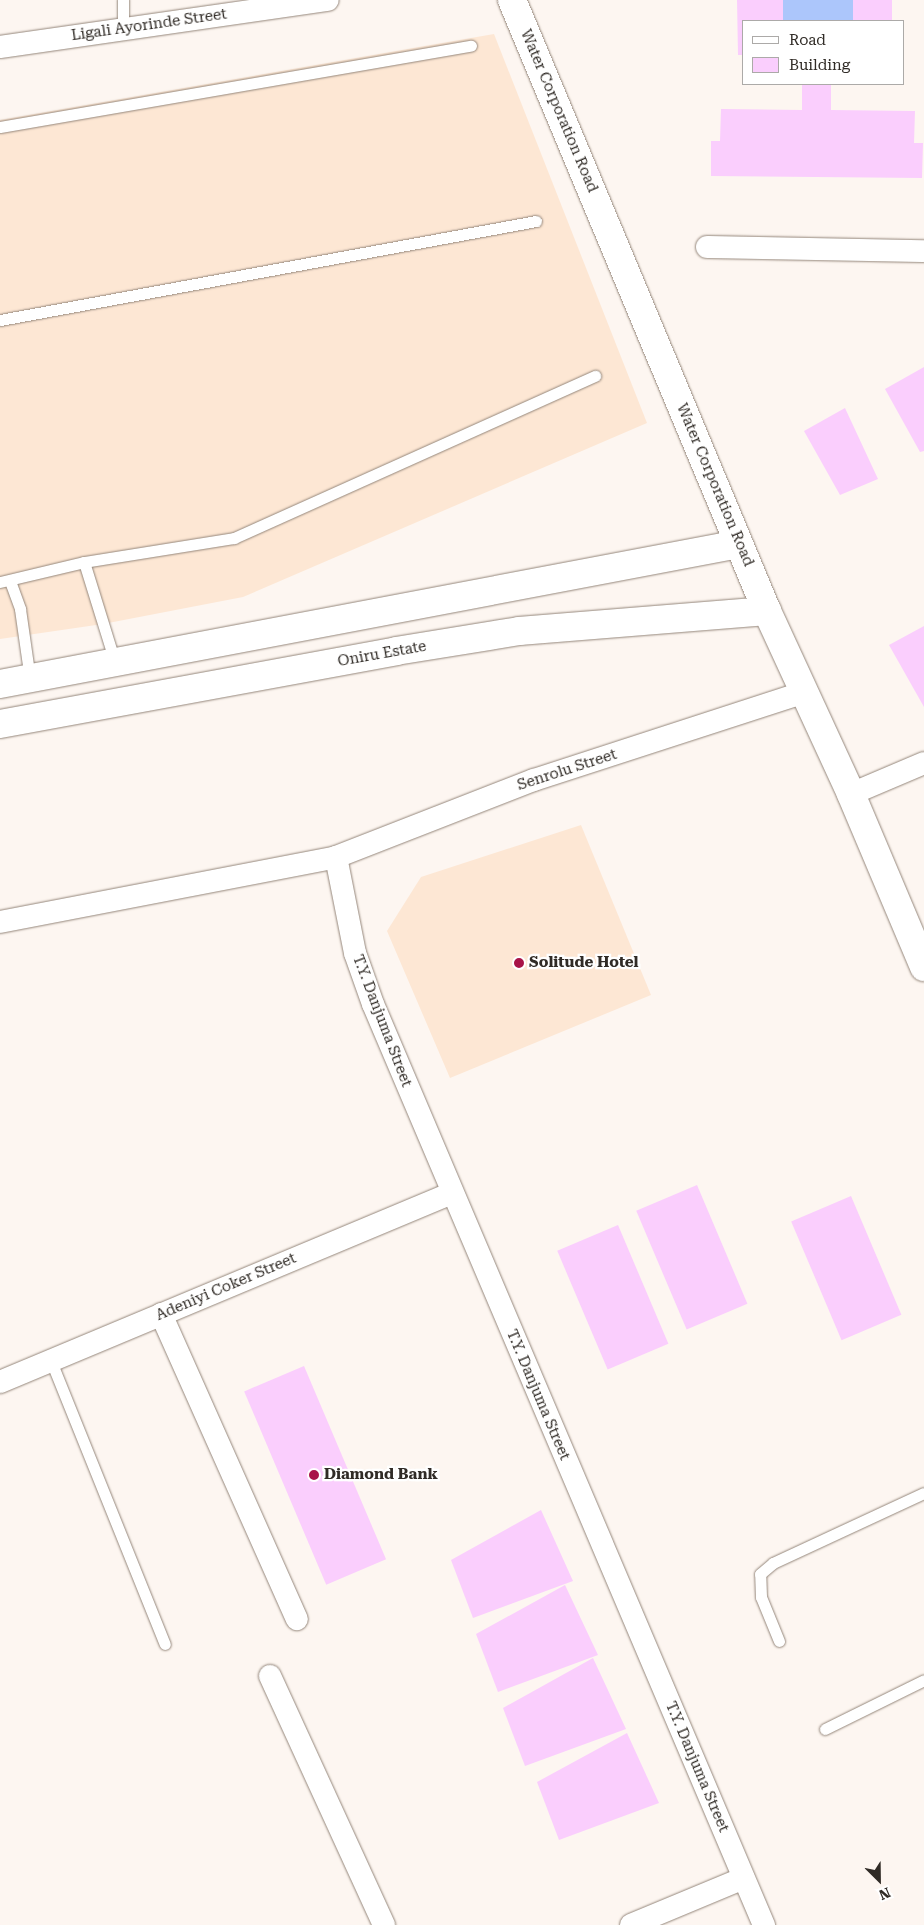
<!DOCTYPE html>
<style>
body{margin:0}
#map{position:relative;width:924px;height:1925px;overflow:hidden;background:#fdf6f1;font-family:"Roboto Serif",serif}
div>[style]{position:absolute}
.built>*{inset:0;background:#fde7d4}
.water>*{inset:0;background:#acc6fb;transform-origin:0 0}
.building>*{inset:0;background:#facefd;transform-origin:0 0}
.roads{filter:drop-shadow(0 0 1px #94867a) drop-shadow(0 0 1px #94867a)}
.service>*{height:11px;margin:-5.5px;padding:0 5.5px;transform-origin:5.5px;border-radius:5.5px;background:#fff}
.minor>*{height:22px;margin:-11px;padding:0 11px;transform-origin:11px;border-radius:11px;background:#fff}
.tertiary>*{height:28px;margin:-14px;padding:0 14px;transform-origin:14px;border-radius:14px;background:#fff}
.dots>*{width:14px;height:14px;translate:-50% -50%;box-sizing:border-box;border:2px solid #fff;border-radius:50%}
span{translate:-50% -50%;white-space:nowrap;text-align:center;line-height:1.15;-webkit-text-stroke:4.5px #fff;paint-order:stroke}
.street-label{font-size:15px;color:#302b26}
.poi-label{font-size:15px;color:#302b26;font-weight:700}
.left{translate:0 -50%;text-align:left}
.legend{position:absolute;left:742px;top:20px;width:162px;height:65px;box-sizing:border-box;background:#fff;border:1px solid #acaaa8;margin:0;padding:6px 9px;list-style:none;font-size:15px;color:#302b26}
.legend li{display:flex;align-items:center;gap:10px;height:25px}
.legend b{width:25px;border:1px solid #acaaa8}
.north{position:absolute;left:854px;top:1855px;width:50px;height:50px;-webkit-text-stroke:4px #fff;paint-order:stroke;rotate:157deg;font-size:14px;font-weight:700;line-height:20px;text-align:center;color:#302b26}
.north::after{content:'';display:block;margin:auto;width:18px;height:22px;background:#302b26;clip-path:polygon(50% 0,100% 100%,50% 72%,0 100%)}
</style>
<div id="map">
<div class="built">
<i style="clip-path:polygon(494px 34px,647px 423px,243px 597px,103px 624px,0 639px,0 120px)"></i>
<i style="clip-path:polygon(581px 825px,651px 995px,450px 1078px,387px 931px,421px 877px)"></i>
</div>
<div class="water">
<i style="left:783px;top:0;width:70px;height:21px"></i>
</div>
<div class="building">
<i style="clip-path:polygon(737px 0,783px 0,783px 21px,743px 21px,743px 55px,738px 55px)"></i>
<i style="left:853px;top:0;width:39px;height:21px"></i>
<i style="clip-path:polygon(802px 84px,831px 84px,831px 110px,915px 111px,914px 143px,923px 143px,922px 178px,711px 176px,711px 141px,720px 141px,721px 109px,802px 110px)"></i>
<i style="clip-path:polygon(924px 367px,924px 451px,920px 452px,885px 389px)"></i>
<i style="clip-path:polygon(845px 408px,878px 479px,840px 495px,804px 431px)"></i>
<i style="clip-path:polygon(924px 626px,924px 707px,889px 645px)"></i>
<i style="left:697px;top:1185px;width:129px;height:66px;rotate:67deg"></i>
<i style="left:851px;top:1196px;width:129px;height:65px;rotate:67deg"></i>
<i style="left:618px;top:1225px;width:129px;height:66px;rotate:67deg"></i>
<i style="left:304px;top:1366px;width:210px;height:65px;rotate:67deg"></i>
<i style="clip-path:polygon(541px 1510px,573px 1581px,473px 1618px,451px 1560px)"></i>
<i style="clip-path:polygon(565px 1585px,598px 1655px,498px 1692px,476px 1634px)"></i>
<i style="clip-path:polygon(593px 1658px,626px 1729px,525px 1766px,503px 1708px)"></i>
<i style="clip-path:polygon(627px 1733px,659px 1803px,559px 1840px,537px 1782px)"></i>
</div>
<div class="roads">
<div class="service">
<i style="left:123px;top:29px;width:29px;rotate:-90deg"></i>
<i style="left:0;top:127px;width:478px;rotate:-9.8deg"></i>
<i style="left:0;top:320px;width:545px;rotate:-10.46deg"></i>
<i style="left:84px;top:562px;width:105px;rotate:72.8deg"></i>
<i style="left:10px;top:581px;width:30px;rotate:70deg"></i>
<i style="left:20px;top:609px;width:71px;rotate:81.9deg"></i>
<i style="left:0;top:582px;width:86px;rotate:-13.4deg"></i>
<i style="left:84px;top:562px;width:152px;rotate:-9.1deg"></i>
<i style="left:234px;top:538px;width:396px;rotate:-24.2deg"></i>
<i style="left:51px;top:1361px;width:305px;rotate:68.1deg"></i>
<i style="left:779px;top:1641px;width:48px;rotate:-112.2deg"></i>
<i style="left:761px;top:1597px;width:23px;rotate:-92deg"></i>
<i style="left:760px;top:1574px;width:17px;rotate:-40deg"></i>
<i style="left:773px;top:1563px;width:166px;rotate:-24.9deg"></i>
<i style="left:825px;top:1729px;width:110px;rotate:-26.3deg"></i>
</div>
<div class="minor">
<i style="left:0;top:47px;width:331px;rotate:-8.2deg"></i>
<i style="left:707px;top:247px;width:217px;rotate:1.1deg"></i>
<i style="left:851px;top:794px;width:79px;rotate:-23deg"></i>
<i style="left:336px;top:857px;width:98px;rotate:78.8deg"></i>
<i style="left:355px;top:953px;width:54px;rotate:70.6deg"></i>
<i style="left:373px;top:1004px;width:1001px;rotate:67deg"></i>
<i style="left:0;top:922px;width:342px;rotate:-10.9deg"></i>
<i style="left:336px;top:857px;width:212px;rotate:-21.3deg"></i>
<i style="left:534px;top:780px;width:282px;rotate:-18deg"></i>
<i style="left:161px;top:1314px;width:334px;rotate:66deg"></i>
<i style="left:0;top:1382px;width:489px;rotate:-22.7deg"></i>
<i style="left:270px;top:1676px;width:274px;rotate:65.4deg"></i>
<i style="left:631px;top:1925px;width:122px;rotate:-22.6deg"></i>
</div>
<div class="tertiary">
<i style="left:512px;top:0;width:662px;rotate:67.35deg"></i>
<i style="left:767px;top:611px;width:201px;rotate:65.3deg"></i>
<i style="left:851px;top:794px;width:188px;rotate:67.1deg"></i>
<i style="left:0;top:684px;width:752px;rotate:-10.73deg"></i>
<i style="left:0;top:724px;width:403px;rotate:-10.4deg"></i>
<i style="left:396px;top:651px;width:125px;rotate:-9.2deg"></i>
<i style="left:519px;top:631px;width:249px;rotate:-4.6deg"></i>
</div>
</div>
<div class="dots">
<i style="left:519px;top:963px;background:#a81348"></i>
<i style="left:314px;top:1475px;background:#a81348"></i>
</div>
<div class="street-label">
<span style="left:149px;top:25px;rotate:-8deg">Ligali Ayorinde Street</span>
<span style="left:559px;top:111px;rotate:67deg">Water Corporation Road</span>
<span style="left:715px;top:485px;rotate:67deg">Water Corporation Road</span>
<span style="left:382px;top:654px;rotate:-10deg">Oniru Estate</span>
<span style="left:567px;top:770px;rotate:-18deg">Senrolu Street</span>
<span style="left:382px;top:1021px;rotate:69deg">T.Y. Danjuma Street</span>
<span style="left:226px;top:1287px;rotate:-23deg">Adeniyi Coker Street</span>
<span style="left:538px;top:1395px;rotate:67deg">T.Y. Danjuma Street</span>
<span style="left:697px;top:1767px;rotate:67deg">T.Y. Danjuma Street</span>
</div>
<div class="poi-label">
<span class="left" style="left:529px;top:963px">Solitude Hotel</span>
<span class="left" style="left:324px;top:1475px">Diamond Bank</span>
</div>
<ul class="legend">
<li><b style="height:6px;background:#fff"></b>Road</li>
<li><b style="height:14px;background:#facefd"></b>Building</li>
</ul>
<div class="north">N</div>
</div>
